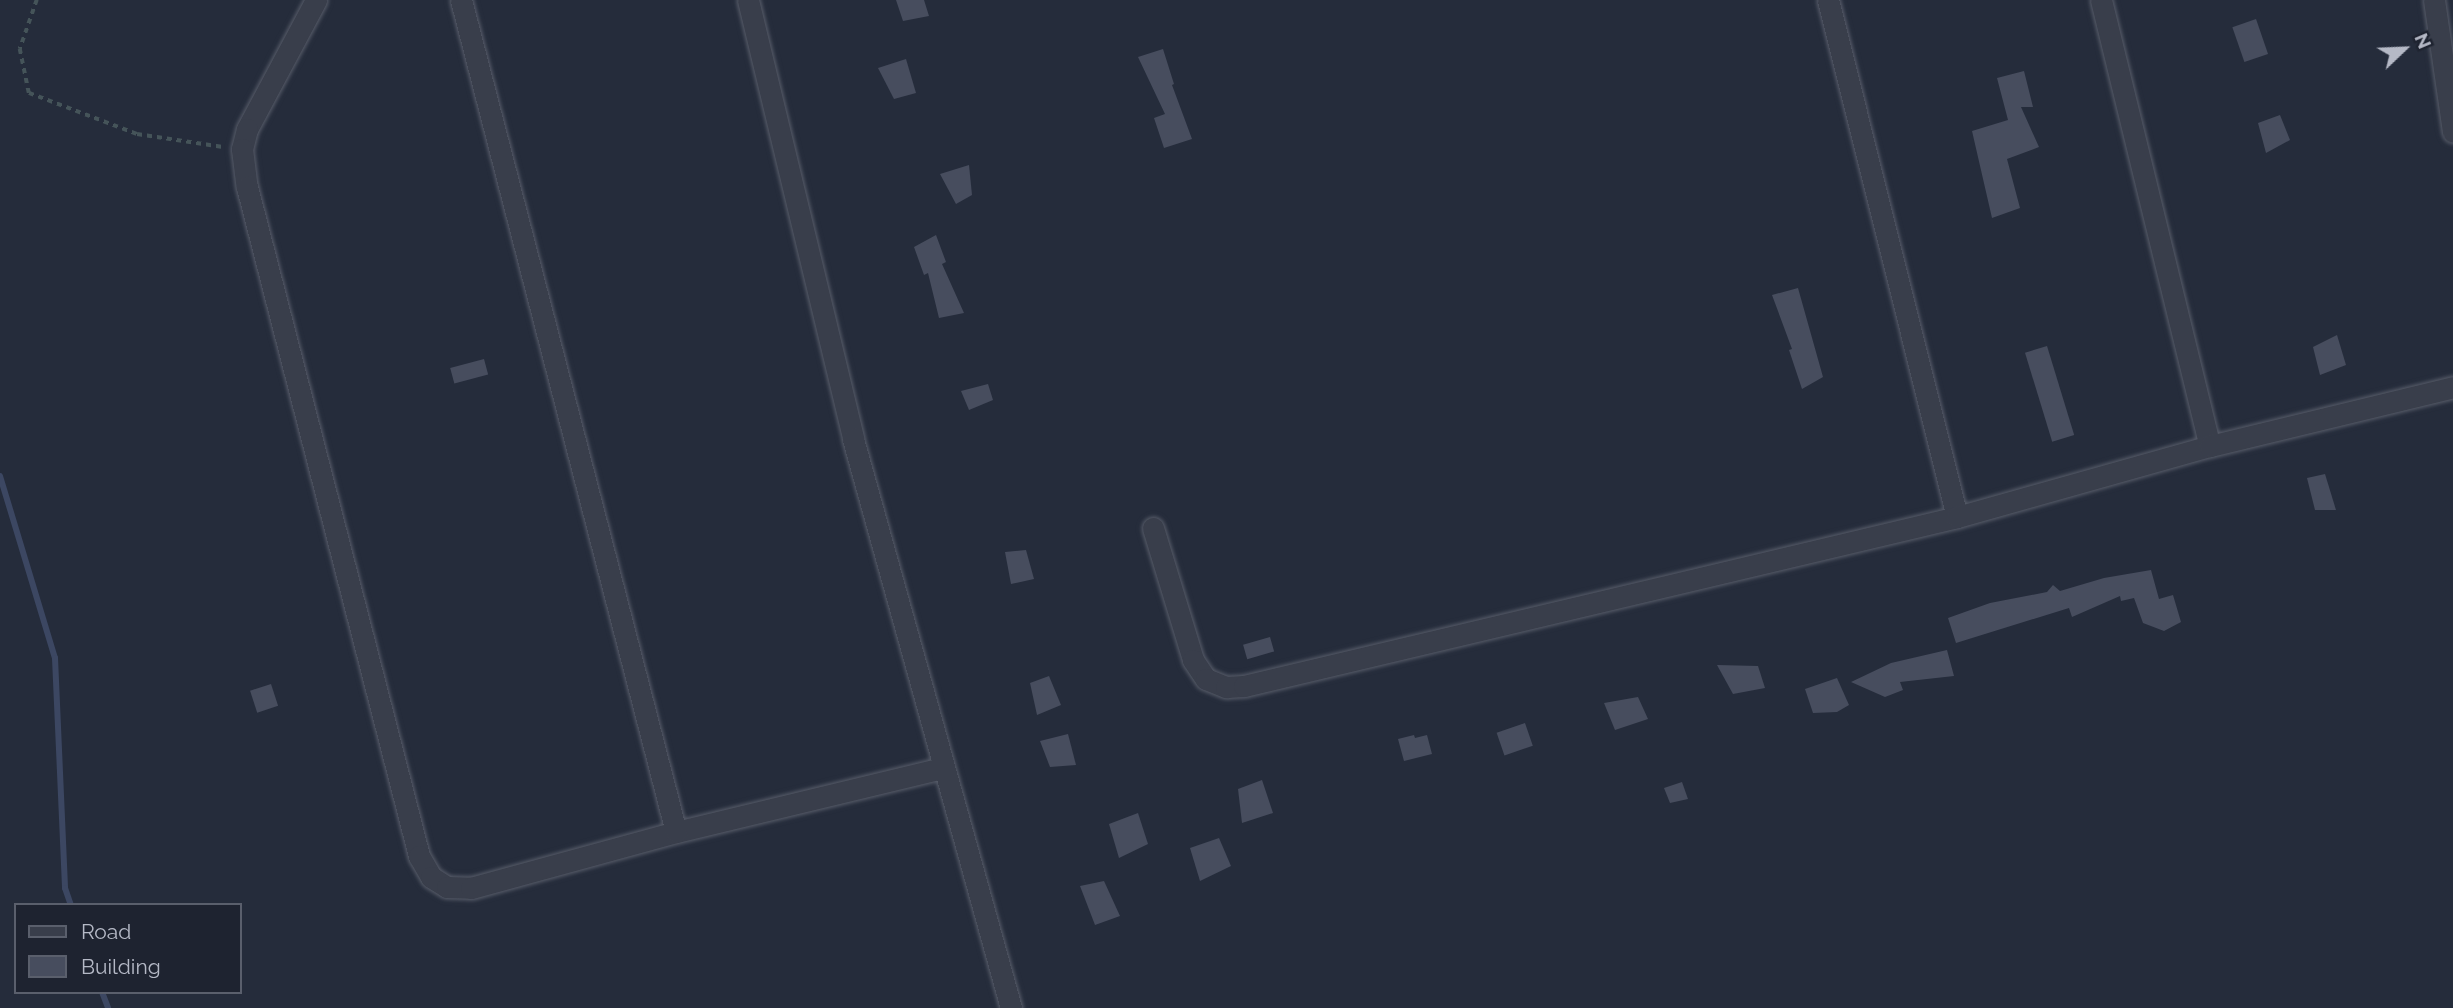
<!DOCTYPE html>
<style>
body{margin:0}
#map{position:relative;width:2453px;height:1008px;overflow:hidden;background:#252c3b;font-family:Raleway,sans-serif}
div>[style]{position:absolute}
.stream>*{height:6px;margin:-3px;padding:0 3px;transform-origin:3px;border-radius:3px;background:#3c4762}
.building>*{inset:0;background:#474d5e;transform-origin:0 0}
.path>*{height:3.5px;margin-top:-1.75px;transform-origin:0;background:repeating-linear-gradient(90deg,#455459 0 5px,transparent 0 10px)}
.roads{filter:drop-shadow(0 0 2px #575c69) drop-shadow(0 0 2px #575c69)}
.street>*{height:21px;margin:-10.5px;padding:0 10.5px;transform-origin:10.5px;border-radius:10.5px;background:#393e4b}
span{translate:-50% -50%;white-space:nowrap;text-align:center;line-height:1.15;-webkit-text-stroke:5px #1e2330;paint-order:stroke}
.legend{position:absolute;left:14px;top:903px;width:228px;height:91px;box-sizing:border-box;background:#1e2330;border:2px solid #5a5f6c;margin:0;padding:9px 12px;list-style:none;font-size:21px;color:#b5b9c6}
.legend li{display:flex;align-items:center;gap:14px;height:35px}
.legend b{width:35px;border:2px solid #5a5f6c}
.north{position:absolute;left:2369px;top:14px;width:70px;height:70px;-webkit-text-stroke:5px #1e2330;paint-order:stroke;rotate:67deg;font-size:19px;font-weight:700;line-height:28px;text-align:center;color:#b5b9c6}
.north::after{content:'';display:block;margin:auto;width:24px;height:32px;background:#b5b9c6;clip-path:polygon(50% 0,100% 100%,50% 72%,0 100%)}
</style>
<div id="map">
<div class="stream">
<i style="left:0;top:476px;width:190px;rotate:73.2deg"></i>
<i style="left:55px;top:658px;width:230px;rotate:87.5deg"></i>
<i style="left:65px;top:888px;width:18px;rotate:71deg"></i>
<i style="left:102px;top:992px;width:17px;rotate:69deg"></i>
</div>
<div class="building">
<i style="clip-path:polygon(896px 0,924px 0,929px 16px,903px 21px)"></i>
<i style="left:2256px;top:19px;width:37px;height:25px;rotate:71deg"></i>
<i style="clip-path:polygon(1163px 49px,1174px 84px,1172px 85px,1192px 139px,1164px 148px,1154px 118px,1165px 114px,1138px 57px)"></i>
<i style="clip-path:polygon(906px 59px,916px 93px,894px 99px,878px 68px)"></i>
<i style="clip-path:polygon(2024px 71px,2033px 107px,2021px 107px,2039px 147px,2007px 159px,2020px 208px,1992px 218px,1972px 131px,2008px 120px,1997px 78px)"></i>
<i style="clip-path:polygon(2280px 115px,2290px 140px,2266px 153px,2258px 123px)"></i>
<i style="clip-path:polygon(969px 165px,972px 195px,956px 204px,940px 174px)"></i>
<i style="clip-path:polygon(936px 235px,946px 262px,942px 264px,964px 313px,939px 318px,928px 273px,924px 275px,914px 247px)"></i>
<i style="clip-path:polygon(1798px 288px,1823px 377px,1802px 389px,1789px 350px,1792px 349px,1772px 295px)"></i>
<i style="clip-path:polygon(2337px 335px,2346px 365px,2320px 375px,2313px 347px)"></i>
<i style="left:2047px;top:346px;width:93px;height:23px;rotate:73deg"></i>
<i style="left:484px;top:359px;width:16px;height:35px;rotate:75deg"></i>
<i style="clip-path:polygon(988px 384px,993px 400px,969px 410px,961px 391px)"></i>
<i style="clip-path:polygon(2325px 474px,2336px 510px,2315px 510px,2307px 478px)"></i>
<i style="clip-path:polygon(1026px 550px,1034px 579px,1011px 584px,1005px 552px)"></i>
<i style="clip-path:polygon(2151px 570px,2159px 599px,2173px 595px,2181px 622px,2164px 631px,2143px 623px,2134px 598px,2121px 601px,2120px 596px,2072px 617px,2069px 608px,1956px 643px,1948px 618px,1990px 603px,2047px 592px,2053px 585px,2060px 591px,2104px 578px)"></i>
<i style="left:1270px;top:637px;width:15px;height:28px;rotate:74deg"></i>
<i style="clip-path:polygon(1947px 650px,1954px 676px,1900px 682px,1903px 690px,1885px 697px,1851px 682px,1891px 663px)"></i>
<i style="clip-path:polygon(1717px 665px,1758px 666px,1765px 688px,1733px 694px)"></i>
<i style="clip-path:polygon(1049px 676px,1061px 705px,1037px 715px,1030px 683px)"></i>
<i style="clip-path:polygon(1837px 678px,1849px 705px,1837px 712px,1813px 713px,1805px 689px)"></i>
<i style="left:271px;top:684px;width:23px;height:22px;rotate:72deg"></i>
<i style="clip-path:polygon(1638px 697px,1648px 719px,1615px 730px,1604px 703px)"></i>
<i style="left:1525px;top:723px;width:24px;height:30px;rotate:71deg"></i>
<i style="clip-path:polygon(1068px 734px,1076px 765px,1050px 767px,1040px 741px)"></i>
<i style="clip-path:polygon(1414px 735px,1415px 738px,1427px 735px,1432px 754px,1404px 761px,1398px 739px)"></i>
<i style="clip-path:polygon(1262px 780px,1273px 813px,1242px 823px,1238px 789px)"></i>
<i style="clip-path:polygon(1682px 782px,1688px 799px,1670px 803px,1664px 788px)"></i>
<i style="clip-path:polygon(1138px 813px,1148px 844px,1119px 858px,1109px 824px)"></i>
<i style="clip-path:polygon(1219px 838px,1231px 866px,1200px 881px,1190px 848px)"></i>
<i style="clip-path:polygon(1104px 881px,1120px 916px,1095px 925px,1080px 886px)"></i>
</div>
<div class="path">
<i style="left:37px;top:0;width:52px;rotate:109.1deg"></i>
<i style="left:20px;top:49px;width:45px;rotate:78.4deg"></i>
<i style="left:29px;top:93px;width:116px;rotate:20.8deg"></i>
<i style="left:137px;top:134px;width:87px;rotate:8.6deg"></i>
</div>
<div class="roads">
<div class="street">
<i style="left:316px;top:0;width:146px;rotate:118.1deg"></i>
<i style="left:247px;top:129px;width:21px;rotate:104deg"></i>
<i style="left:242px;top:149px;width:38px;rotate:83deg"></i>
<i style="left:247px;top:187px;width:691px;rotate:75.58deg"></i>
<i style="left:419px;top:856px;width:24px;rotate:60deg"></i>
<i style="left:431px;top:877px;width:19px;rotate:32deg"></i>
<i style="left:447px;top:887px;width:24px;rotate:2deg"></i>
<i style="left:471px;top:888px;width:213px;rotate:-15.3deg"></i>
<i style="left:676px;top:832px;width:274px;rotate:-13.5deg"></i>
<i style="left:461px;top:0;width:859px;rotate:75.51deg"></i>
<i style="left:748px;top:0;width:451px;rotate:76.5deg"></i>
<i style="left:853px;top:439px;width:591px;rotate:74.48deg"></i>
<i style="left:1828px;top:0;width:533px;rotate:75.99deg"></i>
<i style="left:2101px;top:0;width:459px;rotate:76.3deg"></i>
<i style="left:2434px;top:0;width:133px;rotate:81.8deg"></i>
<i style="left:1153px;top:528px;width:138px;rotate:73.1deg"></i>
<i style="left:1193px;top:660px;width:23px;rotate:56deg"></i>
<i style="left:1206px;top:679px;width:22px;rotate:22deg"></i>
<i style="left:1226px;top:687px;width:18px;rotate:-3deg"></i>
<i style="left:1244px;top:686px;width:733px;rotate:-13.33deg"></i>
<i style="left:1957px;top:517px;width:263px;rotate:-15.7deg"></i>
<i style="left:2210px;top:446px;width:250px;rotate:-13.6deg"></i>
</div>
</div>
<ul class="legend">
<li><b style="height:9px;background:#393e4b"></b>Road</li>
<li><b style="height:19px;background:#474d5e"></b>Building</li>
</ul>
<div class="north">N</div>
</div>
